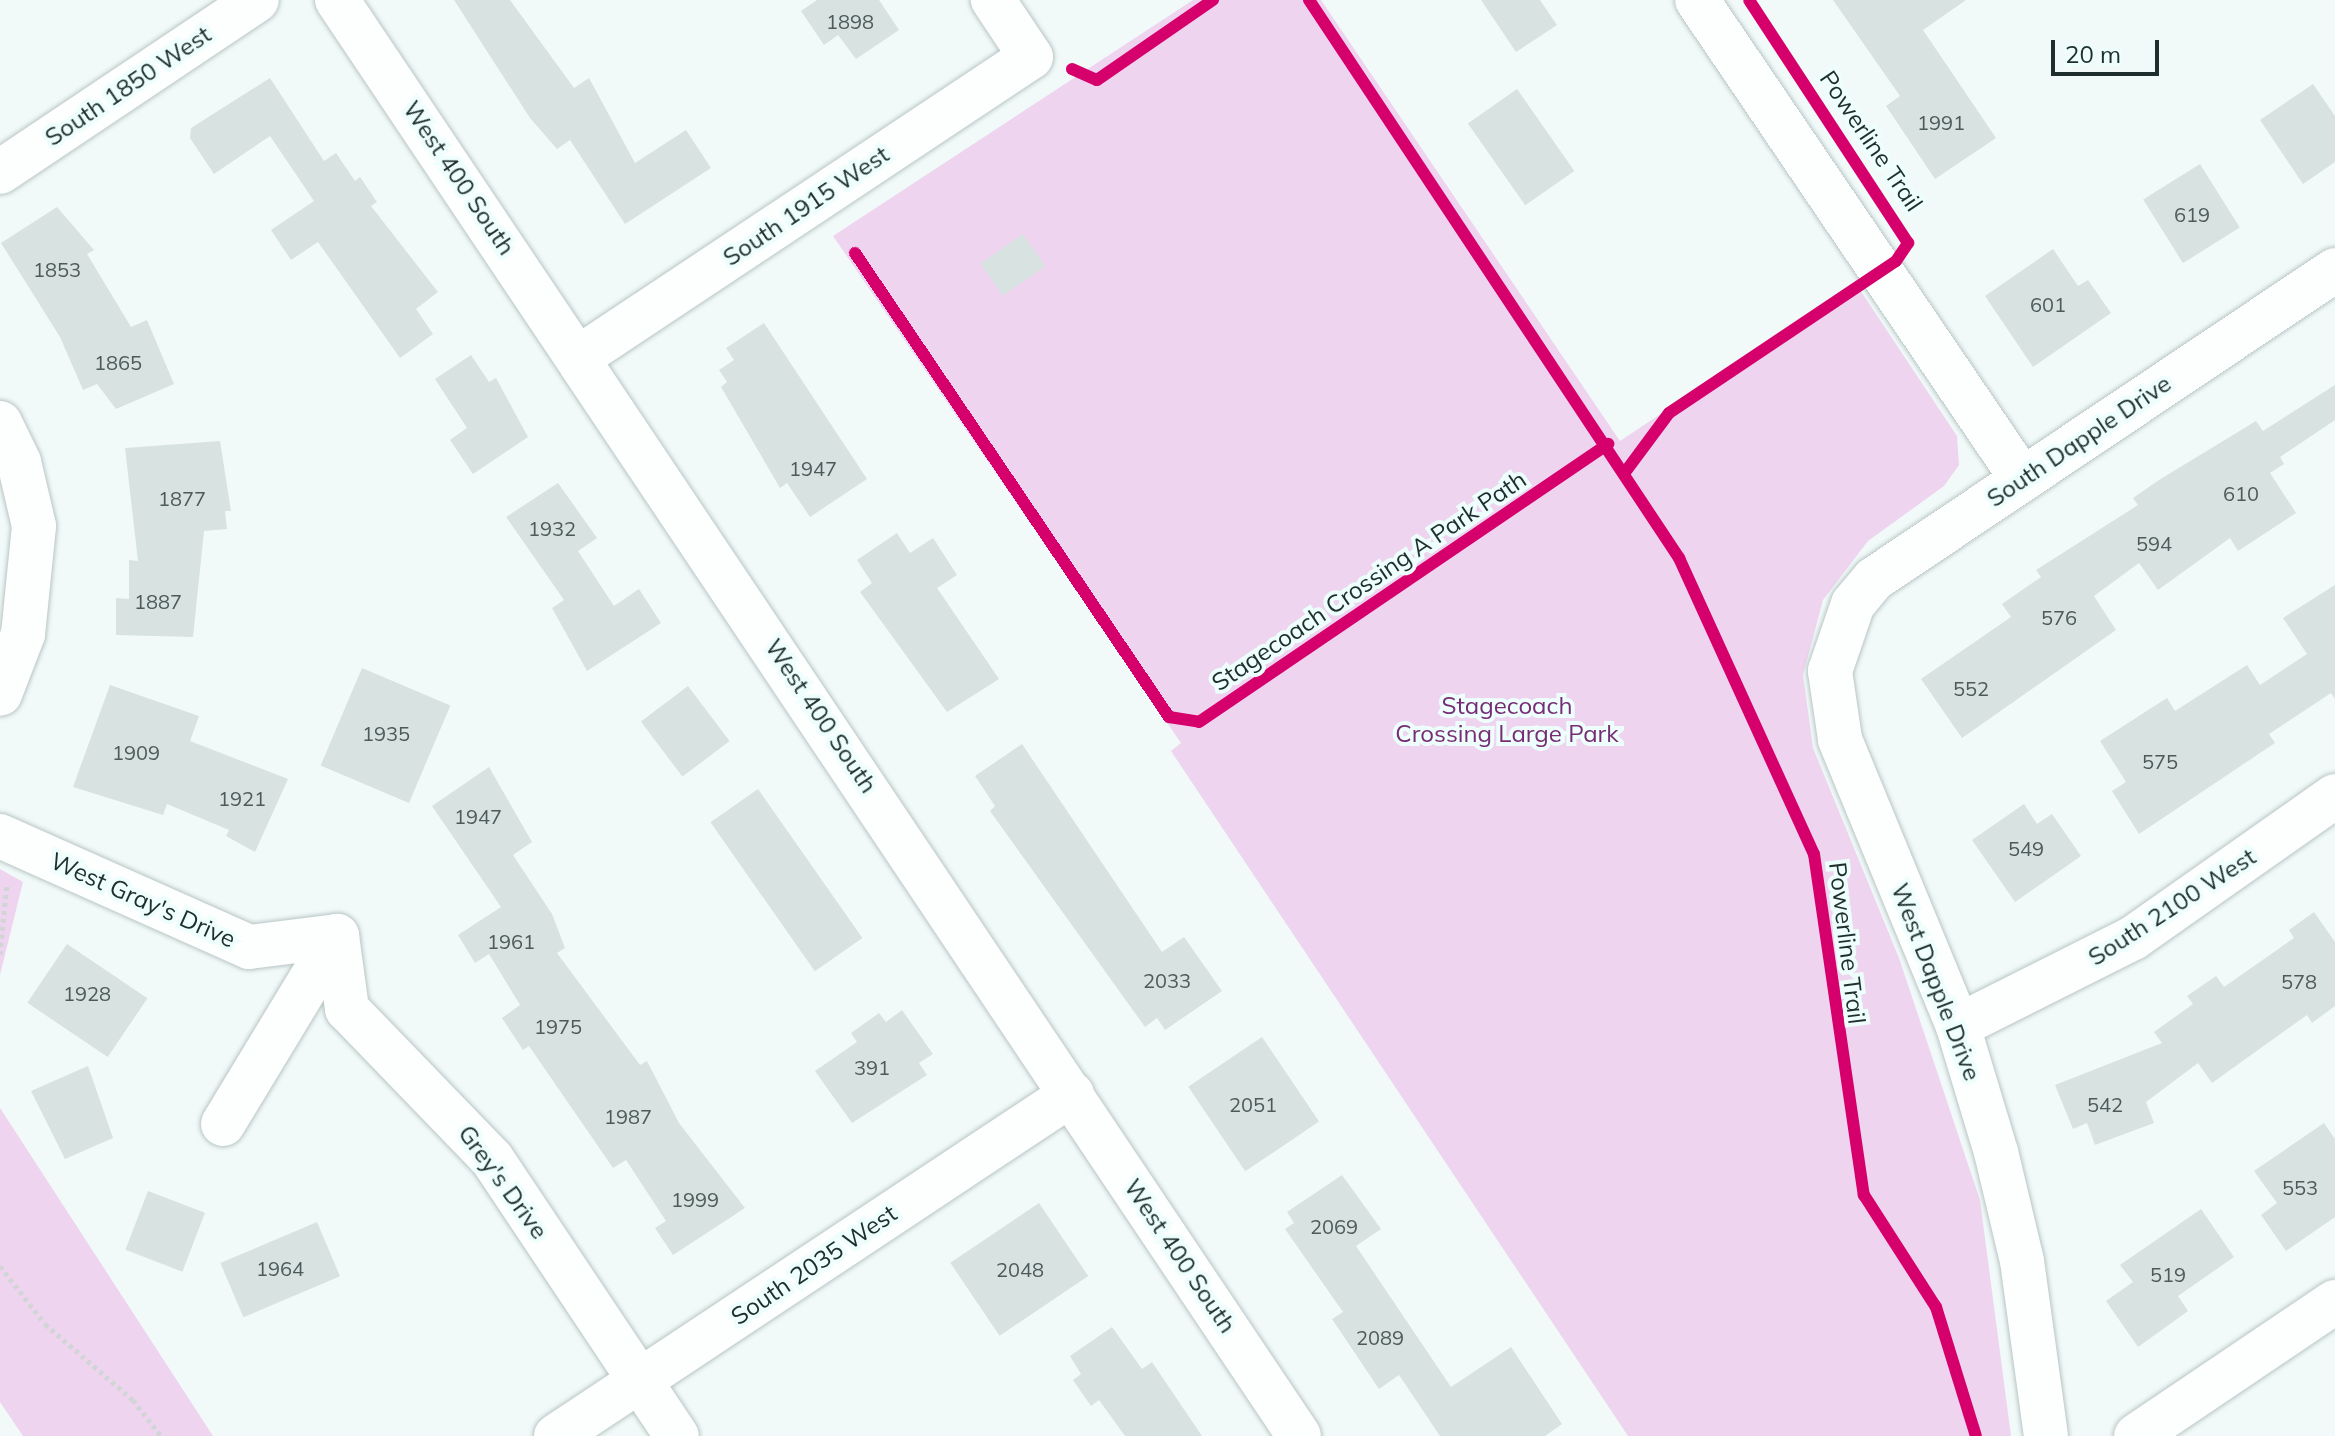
<!DOCTYPE html>
<style>
body{margin:0}
#map{position:relative;width:2335px;height:1436px;overflow:hidden;background:#f1faf9;font-family:Mulish,sans-serif}
div>[style]{position:absolute}
.green>*{inset:0;background:#eed4ef}
.building>*{inset:0;background:#d7e2e1;transform-origin:0 0}
.path>*{height:5px;margin-top:-2.5px;transform-origin:0;background:repeating-linear-gradient(90deg,#d2d5d5 0 4px,transparent 0 8px)}
.roads{filter:drop-shadow(0 0 2px #b9c5c4) drop-shadow(0 0 2px #b9c5c4)}
.minor>*{height:44px;margin:-22px;padding:0 22px;transform-origin:22px;border-radius:22px;background:#fdfefe}
.cycleway>*{height:12px;margin:-6px;padding:0 6px;transform-origin:6px;border-radius:6px;background:#d6006c}
span{translate:-50% -50%;white-space:nowrap;text-align:center;line-height:1.15;-webkit-text-stroke:8px #edfefc;paint-order:stroke}
.number-label{font-size:20px;color:#4c5b59}
.number-label span{-webkit-text-stroke-width:0}
.street-label{font-size:24px;color:#1d2e2c}
.park-label{font-size:24px;color:#772c74}
.scale{position:absolute;left:2051px;top:40px;width:108px;height:36px;box-sizing:border-box;border:4px solid #1d2e2c;border-top:0;padding-left:10px;font-size:24px;line-height:28px;white-space:nowrap;color:#1d2e2c;-webkit-text-stroke:6px #edfefc;paint-order:stroke}
</style>
<div id="map">
<div class="green">
<i style="clip-path:polygon(1193px 0,1321px 0,1620px 441px,1856px 284px,1957px 436px,1959px 465px,1944px 486px,1868px 541px,1823px 600px,1803px 675px,1813px 748px,1899px 958px,1980px 1200px,2011px 1436px,1628px 1436px,1171px 751px,1181px 743px,833px 236px)"></i>
<i style="clip-path:polygon(0 869px,23px 882px,0 975px)"></i>
<i style="clip-path:polygon(0 1108px,213px 1436px,23px 1436px,0 1402px)"></i>
</div>
<div class="building">
<i style="clip-path:polygon(454px 0,510px 0,574px 88px,589px 78px,635px 163px,686px 130px,711px 168px,625px 224px,570px 140px,557px 149px,530px 118px)"></i>
<i style="clip-path:polygon(817px 0,879px 0,899px 30px,856px 59px,838px 35px,824px 45px,801px 11px)"></i>
<i style="clip-path:polygon(1481px 0,1540px 0,1557px 25px,1516px 52px)"></i>
<i style="clip-path:polygon(1833px 0,1966px 0,1923px 30px,1996px 138px,1935px 179px,1886px 106px,1900px 96px)"></i>
<i style="clip-path:polygon(270px 78px,324px 161px,336px 153px,355px 181px,360px 177px,377px 202px,371px 206px,438px 292px,416px 309px,433px 334px,400px 358px,318px 242px,291px 260px,271px 230px,314px 201px,270px 136px,214px 174px,190px 138px,191px 128px)"></i>
<i style="clip-path:polygon(2313px 84px,2335px 116px,2335px 162px,2303px 184px,2260px 120px)"></i>
<i style="left:1517px;top:89px;width:100px;height:60px;rotate:55deg"></i>
<i style="left:2200px;top:164px;width:75px;height:67px;rotate:58deg"></i>
<i style="clip-path:polygon(57px 207px,94px 250px,87px 254px,131px 327px,147px 320px,174px 384px,116px 409px,97px 384px,83px 390px,60px 337px,1px 243px)"></i>
<i style="left:1023px;top:234px;width:39px;height:52px;rotate:55deg"></i>
<i style="clip-path:polygon(2053px 249px,2078px 286px,2088px 280px,2111px 313px,2033px 367px,1985px 296px)"></i>
<i style="clip-path:polygon(764px 323px,867px 479px,810px 517px,787px 483px,780px 488px,721px 387px,727px 382px,719px 370px,734px 360px,726px 348px)"></i>
<i style="clip-path:polygon(471px 355px,489px 382px,496px 378px,528px 437px,473px 474px,450px 440px,467px 428px,435px 379px)"></i>
<i style="clip-path:polygon(2335px 385px,2335px 420px,2280px 457px,2284px 464px,2270px 473px,2296px 513px,2238px 551px,2230px 538px,2158px 590px,2139px 563px,2094px 596px,2116px 630px,1962px 738px,1921px 679px,2011px 617px,2002px 604px,2041px 577px,2036px 570px,2138px 505px,2133px 498px,2159px 480px,2256px 421px,2263px 431px)"></i>
<i style="clip-path:polygon(220px 441px,231px 511px,225px 511px,227px 529px,204px 531px,193px 637px,116px 635px,116px 598px,129px 599px,129px 560px,138px 561px,125px 448px)"></i>
<i style="clip-path:polygon(558px 483px,597px 538px,578px 551px,614px 606px,639px 589px,661px 623px,587px 671px,552px 608px,564px 600px,506px 517px)"></i>
<i style="clip-path:polygon(897px 533px,910px 553px,933px 538px,957px 575px,937px 588px,999px 679px,947px 712px,860px 592px,872px 583px,857px 560px)"></i>
<i style="clip-path:polygon(2335px 585px,2335px 699px,2331px 693px,2269px 734px,2275px 743px,2139px 834px,2112px 791px,2126px 782px,2100px 741px,2167px 698px,2175px 711px,2247px 665px,2260px 685px,2307px 654px,2283px 618px)"></i>
<i style="left:362px;top:668px;width:96px;height:106px;rotate:23deg"></i>
<i style="clip-path:polygon(110px 685px,199px 716px,190px 741px,288px 779px,255px 852px,226px 836px,229px 830px,167px 804px,163px 815px,73px 787px)"></i>
<i style="left:688px;top:686px;width:69px;height:59px;rotate:53deg"></i>
<i style="clip-path:polygon(1022px 744px,1162px 952px,1184px 937px,1222px 991px,1165px 1030px,1157px 1018px,1145px 1027px,990px 811px,995px 806px,975px 776px)"></i>
<i style="clip-path:polygon(489px 767px,532px 842px,513px 855px,552px 914px,565px 948px,557px 953px,640px 1065px,647px 1061px,679px 1123px,745px 1208px,673px 1255px,655px 1228px,666px 1221px,626px 1160px,613px 1168px,529px 1046px,523px 1050px,502px 1018px,520px 1005px,489px 954px,475px 963px,458px 935px,501px 907px,432px 806px)"></i>
<i style="left:758px;top:789px;width:182px;height:58px;rotate:55deg"></i>
<i style="clip-path:polygon(2024px 804px,2037px 824px,2052px 814px,2081px 856px,2015px 902px,1972px 840px)"></i>
<i style="clip-path:polygon(2314px 912px,2335px 942px,2335px 1006px,2312px 1023px,2307px 1015px,2212px 1083px,2198px 1063px,2146px 1102px,2154px 1123px,2095px 1145px,2087px 1123px,2073px 1129px,2055px 1085px,2162px 1043px,2154px 1032px,2193px 1004px,2187px 996px,2216px 976px,2224px 987px,2294px 938px,2289px 930px)"></i>
<i style="left:67px;top:944px;width:97px;height:71px;rotate:34deg"></i>
<i style="clip-path:polygon(902px 1010px,933px 1054px,919px 1063px,927px 1075px,852px 1123px,815px 1071px,857px 1042px,851px 1033px,879px 1013px,886px 1022px)"></i>
<i style="left:1262px;top:1037px;width:102px;height:89px;rotate:56deg"></i>
<i style="clip-path:polygon(88px 1066px,113px 1138px,65px 1159px,31px 1091px)"></i>
<i style="clip-path:polygon(2324px 1123px,2335px 1139px,2335px 1217px,2286px 1251px,2261px 1215px,2277px 1203px,2254px 1171px)"></i>
<i style="clip-path:polygon(1342px 1175px,1381px 1229px,1356px 1246px,1451px 1387px,1511px 1347px,1562px 1424px,1545px 1436px,1440px 1436px,1399px 1375px,1379px 1389px,1332px 1319px,1343px 1312px,1285px 1229px,1294px 1223px,1287px 1212px)"></i>
<i style="left:148px;top:1191px;width:61px;height:63px;rotate:21deg"></i>
<i style="left:1039px;top:1203px;width:88px;height:107px;rotate:56deg"></i>
<i style="clip-path:polygon(2201px 1209px,2234px 1257px,2178px 1296px,2188px 1311px,2138px 1347px,2106px 1301px,2133px 1282px,2120px 1265px)"></i>
<i style="left:317px;top:1222px;width:59px;height:105px;rotate:67deg"></i>
<i style="clip-path:polygon(1112px 1327px,1142px 1369px,1152px 1362px,1202px 1436px,1125px 1436px,1099px 1400px,1091px 1406px,1073px 1380px,1081px 1374px,1070px 1356px)"></i>
</div>
<div class="path">
<i style="left:0;top:954px;width:70px;rotate:-84.3deg"></i>
<i style="left:0;top:1266px;width:73px;rotate:52.2deg"></i>
<i style="left:45px;top:1324px;width:116px;rotate:40.8deg"></i>
<i style="left:133px;top:1400px;width:46px;rotate:52.1deg"></i>
</div>
<div class="roads">
<div class="minor">
<i style="left:337px;top:0;width:1728px;rotate:56.18deg"></i>
<i style="left:1697px;top:0;width:579px;rotate:55.84deg"></i>
<i style="left:0;top:172px;width:309px;rotate:-33.8deg"></i>
<i style="left:581px;top:356px;width:540px;rotate:-33.6deg"></i>
<i style="left:1031px;top:57px;width:69px;rotate:-123.7deg"></i>
<i style="left:0;top:423px;width:43px;rotate:64deg"></i>
<i style="left:19px;top:462px;width:66px;rotate:76.8deg"></i>
<i style="left:34px;top:526px;width:109px;rotate:95.8deg"></i>
<i style="left:23px;top:634px;width:64px;rotate:111deg"></i>
<i style="left:0;top:836px;width:273px;rotate:24deg"></i>
<i style="left:249px;top:947px;width:89px;rotate:-7.1deg"></i>
<i style="left:337px;top:936px;width:74px;rotate:82.2deg"></i>
<i style="left:347px;top:1009px;width:209px;rotate:46deg"></i>
<i style="left:492px;top:1159px;width:333px;rotate:56.3deg"></i>
<i style="left:1958px;top:1026px;width:196px;rotate:-26.7deg"></i>
<i style="left:2133px;top:938px;width:247px;rotate:-35.1deg"></i>
<i style="left:223px;top:1124px;width:220px;rotate:-58.8deg"></i>
<i style="left:556px;top:1436px;width:619px;rotate:-33.54deg"></i>
<i style="left:2046px;top:1436px;width:177px;rotate:-97.8deg"></i>
<i style="left:2022px;top:1261px;width:112px;rotate:-103.4deg"></i>
<i style="left:1996px;top:1152px;width:132px;rotate:-106.8deg"></i>
<i style="left:1958px;top:1026px;width:310px;rotate:-112.4deg"></i>
<i style="left:1840px;top:739px;width:69px;rotate:-98.4deg"></i>
<i style="left:1830px;top:671px;width:71px;rotate:-71.1deg"></i>
<i style="left:1853px;top:604px;width:33px;rotate:-50deg"></i>
<i style="left:1874px;top:579px;width:555px;rotate:-33.83deg"></i>
<i style="left:2136px;top:1436px;width:240px;rotate:-34deg"></i>
</div>
</div>
<div class="cycleway">
<i style="left:1309px;top:0;width:670px;rotate:56.45deg"></i>
<i style="left:1679px;top:558px;width:325px;rotate:65.5deg"></i>
<i style="left:1814px;top:854px;width:345px;rotate:81.7deg"></i>
<i style="left:1864px;top:1195px;width:133px;rotate:57.3deg"></i>
<i style="left:1936px;top:1307px;width:135px;rotate:72.8deg"></i>
<i style="left:1072px;top:69px;width:27px;rotate:24deg"></i>
<i style="left:1097px;top:80px;width:141px;rotate:-34.6deg"></i>
<i style="left:855px;top:253px;width:560px;rotate:55.91deg"></i>
<i style="left:1169px;top:717px;width:30px;rotate:9deg"></i>
<i style="left:1199px;top:722px;width:495px;rotate:-34.2deg"></i>
<i style="left:1626px;top:471px;width:72px;rotate:-53.4deg"></i>
<i style="left:1669px;top:413px;width:273px;rotate:-33.8deg"></i>
<i style="left:1896px;top:261px;width:22px;rotate:-56deg"></i>
<i style="left:1908px;top:243px;width:290px;rotate:-123.2deg"></i>
</div>
<div class="number-label">
<span style="left:850px;top:21px">1898</span>
<span style="left:1941px;top:122px">1991</span>
<span style="left:2192px;top:214px">619</span>
<span style="left:57px;top:269px">1853</span>
<span style="left:2048px;top:304px">601</span>
<span style="left:118px;top:362px">1865</span>
<span style="left:813px;top:468px">1947</span>
<span style="left:2241px;top:493px">610</span>
<span style="left:182px;top:498px">1877</span>
<span style="left:552px;top:528px">1932</span>
<span style="left:2154px;top:543px">594</span>
<span style="left:158px;top:601px">1887</span>
<span style="left:2059px;top:617px">576</span>
<span style="left:1971px;top:688px">552</span>
<span style="left:386px;top:733px">1935</span>
<span style="left:136px;top:752px">1909</span>
<span style="left:2160px;top:761px">575</span>
<span style="left:242px;top:798px">1921</span>
<span style="left:478px;top:816px">1947</span>
<span style="left:2026px;top:848px">549</span>
<span style="left:511px;top:941px">1961</span>
<span style="left:1167px;top:980px">2033</span>
<span style="left:2299px;top:981px">578</span>
<span style="left:87px;top:993px">1928</span>
<span style="left:558px;top:1026px">1975</span>
<span style="left:872px;top:1067px">391</span>
<span style="left:1253px;top:1104px">2051</span>
<span style="left:2105px;top:1104px">542</span>
<span style="left:628px;top:1116px">1987</span>
<span style="left:2300px;top:1187px">553</span>
<span style="left:695px;top:1199px">1999</span>
<span style="left:1334px;top:1226px">2069</span>
<span style="left:280px;top:1268px">1964</span>
<span style="left:1020px;top:1269px">2048</span>
<span style="left:2168px;top:1274px">519</span>
<span style="left:1380px;top:1337px">2089</span>
</div>
<div class="street-label">
<span style="left:128px;top:86px;rotate:-34deg">South 1850 West</span>
<span style="left:1871px;top:141px;rotate:56deg">Powerline Trail</span>
<span style="left:459px;top:178px;rotate:56deg">West 400 South</span>
<span style="left:806px;top:206px;rotate:-34deg">South 1915 West</span>
<span style="left:2079px;top:441px;rotate:-34deg">South Dapple Drive</span>
<span style="left:1369px;top:581px;rotate:-34deg">Stagecoach Crossing A Park Path</span>
<span style="left:821px;top:716px;rotate:56deg">West 400 South</span>
<span style="left:143px;top:900px;rotate:24deg">West Gray's Drive</span>
<span style="left:2172px;top:907px;rotate:-33deg">South 2100 West</span>
<span style="left:1847px;top:943px;rotate:83deg">Powerline Trail</span>
<span style="left:1936px;top:982px;rotate:69deg">West Dapple Drive</span>
<span style="left:503px;top:1182px;rotate:54deg">Grey's Drive</span>
<span style="left:1180px;top:1256px;rotate:56deg">West 400 South</span>
<span style="left:814px;top:1265px;rotate:-34deg">South 2035 West</span>
</div>
<div class="park-label">
<span style="left:1507px;top:720px">Stagecoach<br>Crossing Large Park</span>
</div>
<div class="scale">20 m</div>
</div>
